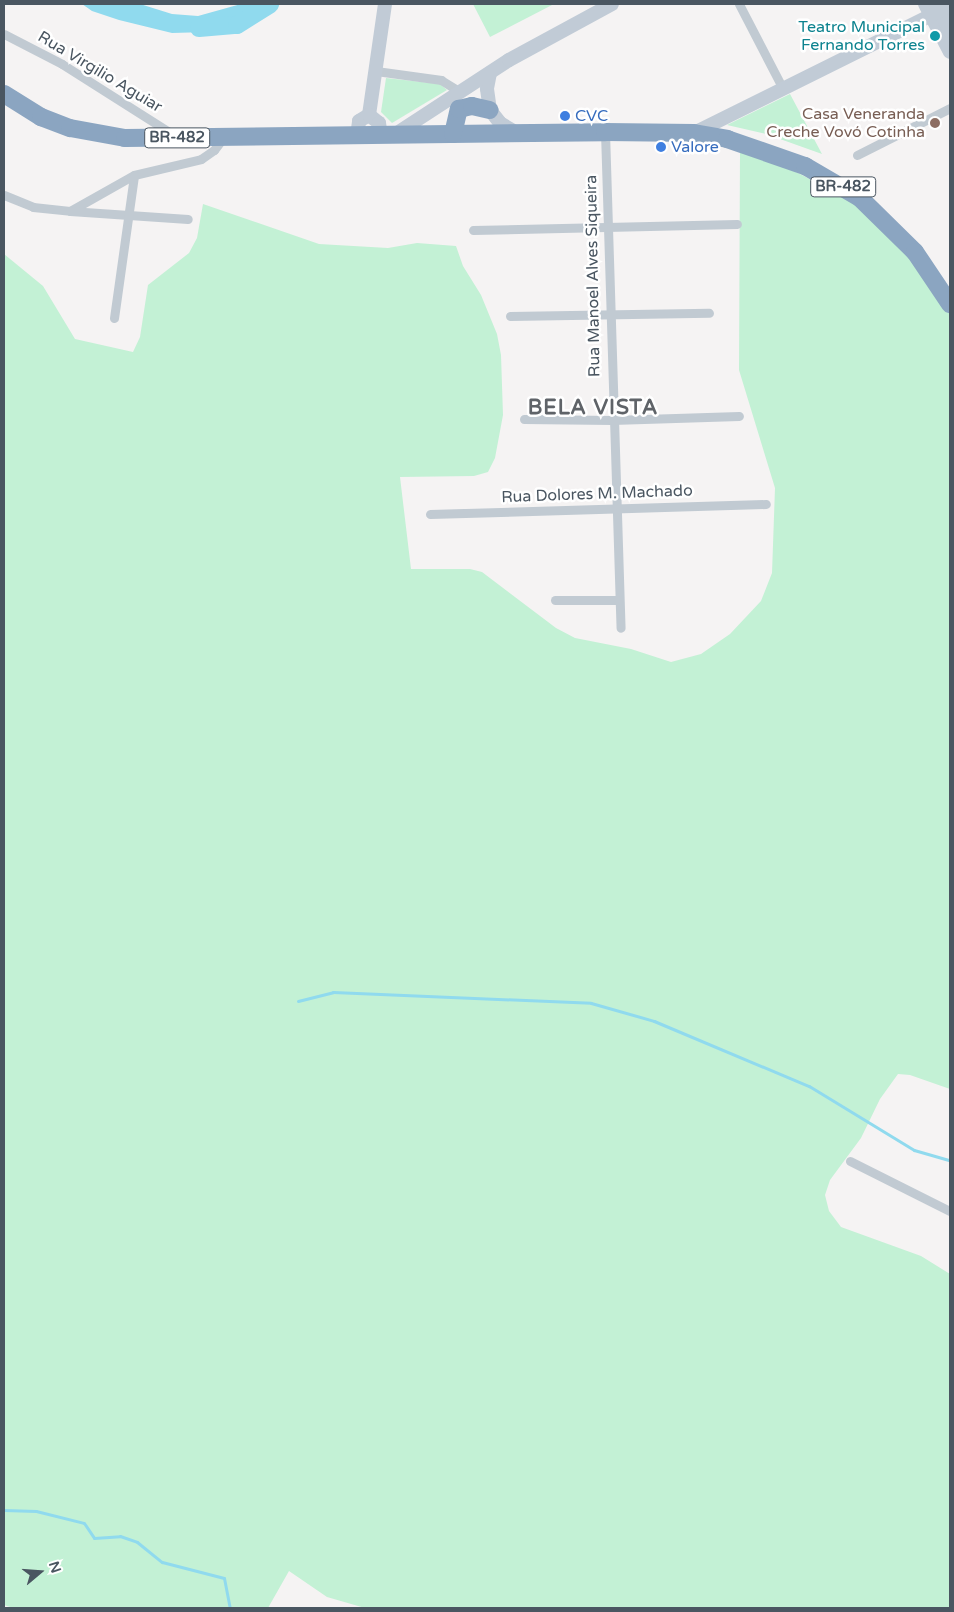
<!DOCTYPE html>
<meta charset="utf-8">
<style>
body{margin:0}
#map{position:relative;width:954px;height:1612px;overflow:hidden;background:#f5f3f3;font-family:"Varela Round",sans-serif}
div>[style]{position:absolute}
.green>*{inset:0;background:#c3f1d5}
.water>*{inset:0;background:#90daee}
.stream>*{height:3px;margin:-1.5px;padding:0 1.5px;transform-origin:1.5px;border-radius:1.5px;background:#90daee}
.river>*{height:18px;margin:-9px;padding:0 9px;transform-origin:9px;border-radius:9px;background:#90daee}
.street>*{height:9px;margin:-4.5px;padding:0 4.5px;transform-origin:4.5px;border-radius:4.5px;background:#c1cad2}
.secondary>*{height:14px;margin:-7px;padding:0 7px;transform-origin:7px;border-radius:7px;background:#c1cbd6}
.highway>*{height:18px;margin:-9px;padding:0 9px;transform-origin:9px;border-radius:9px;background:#8ba5c1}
.dots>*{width:14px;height:14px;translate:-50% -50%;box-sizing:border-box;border:2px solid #fff;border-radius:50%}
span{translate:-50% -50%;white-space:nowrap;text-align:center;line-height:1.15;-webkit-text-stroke:5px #fff;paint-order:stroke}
.shield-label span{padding:1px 4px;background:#fff;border:1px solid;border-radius:4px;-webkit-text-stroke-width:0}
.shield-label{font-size:15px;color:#4a5661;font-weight:700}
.culture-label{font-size:16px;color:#0d838f}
.right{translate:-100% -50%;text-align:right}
.street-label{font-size:16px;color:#4a5661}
.education-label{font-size:16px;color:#785e54}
.shop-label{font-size:16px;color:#366cbe}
.left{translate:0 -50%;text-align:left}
.district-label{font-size:21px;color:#5f6368;font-weight:700;letter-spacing:1px}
.frame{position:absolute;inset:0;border:5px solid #4a5661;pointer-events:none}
.north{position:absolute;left:15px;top:1547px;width:50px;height:50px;-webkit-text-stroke:4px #fff;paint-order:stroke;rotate:72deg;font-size:14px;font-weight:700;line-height:20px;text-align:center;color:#4a5661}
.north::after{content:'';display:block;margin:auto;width:18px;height:22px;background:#4a5661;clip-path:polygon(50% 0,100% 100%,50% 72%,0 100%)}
</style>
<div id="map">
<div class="green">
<i style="clip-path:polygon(473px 4px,554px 4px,490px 37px)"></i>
<i style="clip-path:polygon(386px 78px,440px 84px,447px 90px,392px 123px,381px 112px)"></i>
<i style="clip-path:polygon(790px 94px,822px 154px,766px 134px,727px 125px)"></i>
<i style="clip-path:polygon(740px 151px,787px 167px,856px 204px,930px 279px,950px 313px,950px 1089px,910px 1075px,898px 1074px,880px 1099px,861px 1138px,830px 1180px,825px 1195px,829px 1211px,841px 1227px,921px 1256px,950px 1274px,950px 1608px,365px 1608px,327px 1597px,289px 1571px,268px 1608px,13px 1608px,4px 1605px,4px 254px,43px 286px,75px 339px,133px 352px,140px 337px,148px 285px,189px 253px,197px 238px,203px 204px,319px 244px,388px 248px,417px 243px,456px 246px,463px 266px,481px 295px,497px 334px,501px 355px,503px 415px,495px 458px,488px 472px,474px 476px,400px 477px,411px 569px,470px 569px,482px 572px,556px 628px,575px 638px,631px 649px,671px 662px,701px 654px,730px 634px,761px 601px,772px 573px,775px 488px,739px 370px)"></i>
</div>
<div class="water">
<i style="clip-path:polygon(82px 4px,140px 4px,172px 14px,198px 16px,241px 4px,278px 4px,255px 17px,207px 32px,172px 33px,119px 20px,92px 11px)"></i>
</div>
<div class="stream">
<i style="left:298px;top:1001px;width:36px;rotate:-14deg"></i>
<i style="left:333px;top:992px;width:258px;rotate:2.4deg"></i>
<i style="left:591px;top:1003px;width:66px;rotate:15.9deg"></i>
<i style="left:654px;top:1021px;width:168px;rotate:22.8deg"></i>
<i style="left:809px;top:1086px;width:123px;rotate:31.4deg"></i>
<i style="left:914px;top:1150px;width:37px;rotate:16deg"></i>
<i style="left:4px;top:1510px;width:32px;rotate:2deg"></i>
<i style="left:36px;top:1511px;width:49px;rotate:14deg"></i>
<i style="left:84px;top:1523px;width:18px;rotate:56deg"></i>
<i style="left:94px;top:1538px;width:26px;rotate:-4deg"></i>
<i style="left:120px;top:1536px;width:18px;rotate:19deg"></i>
<i style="left:137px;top:1542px;width:32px;rotate:39deg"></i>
<i style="left:162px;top:1562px;width:64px;rotate:14.5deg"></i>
<i style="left:224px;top:1578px;width:31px;rotate:79deg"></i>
</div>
<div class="river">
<i style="left:199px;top:28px;width:38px;rotate:-5deg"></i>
<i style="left:237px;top:25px;width:39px;rotate:-32deg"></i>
</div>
<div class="street">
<i style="left:739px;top:4px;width:96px;rotate:62.6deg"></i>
<i style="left:4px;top:34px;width:65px;rotate:27.3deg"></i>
<i style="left:62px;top:64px;width:133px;rotate:32.4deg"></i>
<i style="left:376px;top:71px;width:66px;rotate:7.9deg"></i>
<i style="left:441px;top:80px;width:22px;rotate:32deg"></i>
<i style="left:605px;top:132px;width:496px;rotate:88.2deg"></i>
<i style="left:857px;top:155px;width:104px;rotate:-26.8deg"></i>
<i style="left:4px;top:195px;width:31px;rotate:22deg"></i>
<i style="left:33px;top:207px;width:37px;rotate:6deg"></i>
<i style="left:70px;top:211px;width:73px;rotate:-29.4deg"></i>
<i style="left:134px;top:175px;width:69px;rotate:-13.4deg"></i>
<i style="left:201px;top:159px;width:16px;rotate:-35deg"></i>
<i style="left:214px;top:150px;width:15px;rotate:-53deg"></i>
<i style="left:70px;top:211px;width:118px;rotate:3.9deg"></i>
<i style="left:473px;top:230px;width:264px;rotate:-1.3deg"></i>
<i style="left:510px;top:316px;width:199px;rotate:-0.9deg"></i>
<i style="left:114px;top:318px;width:144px;rotate:-82deg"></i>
<i style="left:524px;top:419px;width:88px;rotate:0.7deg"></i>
<i style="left:612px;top:420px;width:127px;rotate:-1.8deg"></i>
<i style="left:430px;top:514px;width:336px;rotate:-1.7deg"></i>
<i style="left:555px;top:600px;width:63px"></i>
<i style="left:850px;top:1161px;width:112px;rotate:26.6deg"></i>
</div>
<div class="secondary">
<i style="left:925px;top:4px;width:54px;rotate:62.5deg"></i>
<i style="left:936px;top:4px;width:30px;rotate:63deg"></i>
<i style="left:490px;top:73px;width:16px;rotate:101deg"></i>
<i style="left:487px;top:89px;width:21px;rotate:82deg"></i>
<i style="left:490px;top:110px;width:16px;rotate:52deg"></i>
<i style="left:500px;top:123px;width:21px;rotate:31deg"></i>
<i style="left:369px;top:115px;width:112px;rotate:-81.8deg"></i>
<i style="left:694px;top:133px;width:286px;rotate:-26.4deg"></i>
<i style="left:394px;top:135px;width:137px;rotate:-33.1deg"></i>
<i style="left:509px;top:60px;width:117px;rotate:-28.5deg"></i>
<i style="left:357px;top:136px;width:15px;rotate:-82deg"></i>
<i style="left:359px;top:121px;width:12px;rotate:-31deg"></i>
<i style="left:369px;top:115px;width:13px;rotate:39deg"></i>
<i style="left:379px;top:123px;width:12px;rotate:81deg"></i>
</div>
<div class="highway">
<i style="left:4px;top:94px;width:44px;rotate:31.9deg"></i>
<i style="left:41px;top:117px;width:31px;rotate:21deg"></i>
<i style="left:70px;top:128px;width:56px;rotate:10.3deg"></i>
<i style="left:125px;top:138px;width:480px;rotate:-0.7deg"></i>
<i style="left:605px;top:132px;width:89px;rotate:0.6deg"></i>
<i style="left:694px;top:133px;width:34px;rotate:10deg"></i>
<i style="left:727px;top:139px;width:83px;rotate:19.1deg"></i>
<i style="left:805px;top:166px;width:64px;rotate:30.2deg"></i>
<i style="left:860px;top:198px;width:77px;rotate:44.5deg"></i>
<i style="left:915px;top:252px;width:63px;rotate:56.1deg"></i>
<i style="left:453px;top:134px;width:26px;rotate:-77deg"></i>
<i style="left:459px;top:109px;width:13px;rotate:-13deg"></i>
<i style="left:472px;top:106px;width:18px;rotate:13deg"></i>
</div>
<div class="dots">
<i style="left:935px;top:36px;background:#0f9aa8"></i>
<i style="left:565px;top:116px;background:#3f7fe0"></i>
<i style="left:935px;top:123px;background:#8d6e63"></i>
<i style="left:661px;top:147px;background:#3f7fe0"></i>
</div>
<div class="shield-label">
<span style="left:177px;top:138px">BR-482</span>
<span style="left:843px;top:187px">BR-482</span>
</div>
<div class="culture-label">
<span class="right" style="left:925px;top:36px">Teatro Municipal<br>Fernando Torres</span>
</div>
<div class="street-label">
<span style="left:100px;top:72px;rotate:31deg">Rua Virgilio Aguiar</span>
<span style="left:593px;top:276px;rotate:-91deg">Rua Manoel Alves Siqueira</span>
<span style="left:597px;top:494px;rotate:-2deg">Rua Dolores M. Machado</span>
</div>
<div class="education-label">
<span class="right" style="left:925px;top:123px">Casa Veneranda<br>Creche Vovó Cotinha</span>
</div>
<div class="shop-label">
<span class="left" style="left:575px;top:116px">CVC</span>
<span class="left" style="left:671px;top:147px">Valore</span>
</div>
<div class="district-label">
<span style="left:593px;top:408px">BELA VISTA</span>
</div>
<div class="frame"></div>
<div class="north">N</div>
</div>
